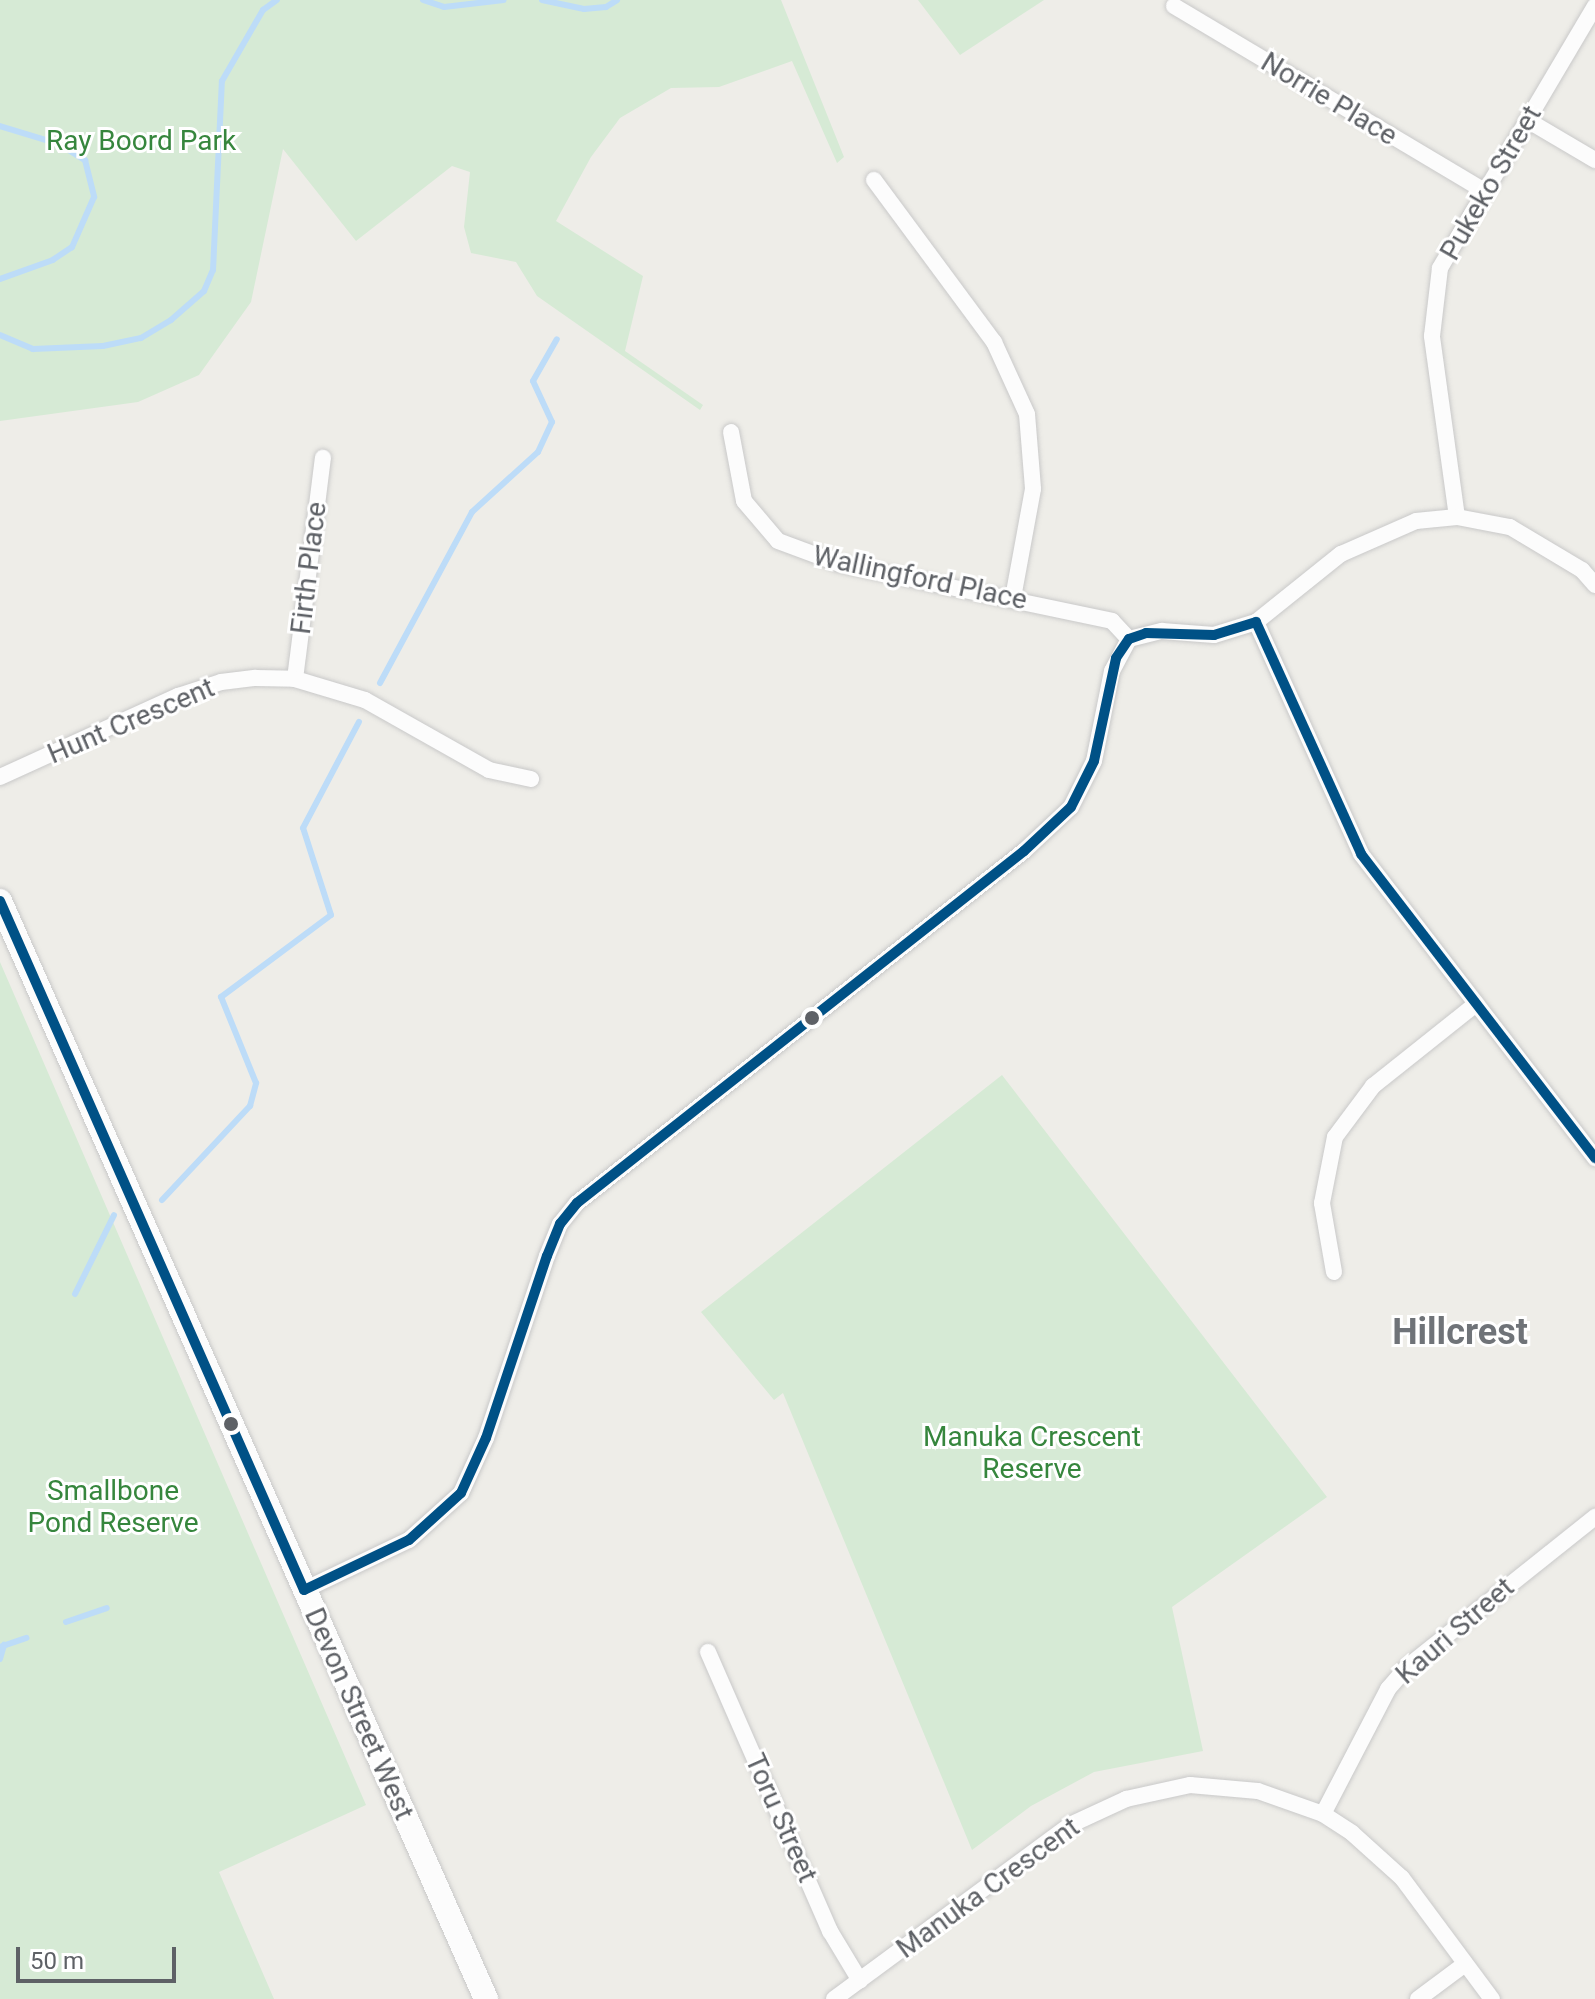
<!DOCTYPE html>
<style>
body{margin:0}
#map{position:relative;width:1595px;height:1999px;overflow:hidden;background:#eeede8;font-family:Roboto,sans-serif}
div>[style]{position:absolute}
.green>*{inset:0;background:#d6ead5}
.stream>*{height:6px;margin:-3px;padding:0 3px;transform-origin:3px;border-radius:3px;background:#bddcf8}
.roads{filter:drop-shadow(0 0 2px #c9c9c9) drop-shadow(0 0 2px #c9c9c9)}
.street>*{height:16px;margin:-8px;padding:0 8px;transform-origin:8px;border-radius:8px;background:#fcfcfc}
.secondary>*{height:24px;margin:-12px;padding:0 12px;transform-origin:12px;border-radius:12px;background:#fcfcfc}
.bus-1>*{height:10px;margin:-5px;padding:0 5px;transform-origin:5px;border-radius:5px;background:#005186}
.dots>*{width:22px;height:22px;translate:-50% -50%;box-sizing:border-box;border:4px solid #fff;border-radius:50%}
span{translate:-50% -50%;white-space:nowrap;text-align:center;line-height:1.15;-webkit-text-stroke:6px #fff;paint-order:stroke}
.street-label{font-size:28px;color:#5e6166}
.park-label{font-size:28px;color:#36863d}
.district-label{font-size:36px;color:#6f7378;font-weight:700}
.scale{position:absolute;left:16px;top:1947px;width:160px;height:36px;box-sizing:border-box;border:4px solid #5e6166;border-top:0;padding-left:10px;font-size:24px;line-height:28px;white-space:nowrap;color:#5e6166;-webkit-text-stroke:6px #fff;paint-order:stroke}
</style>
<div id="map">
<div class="green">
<i style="clip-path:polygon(0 0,781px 0,844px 157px,837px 163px,792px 61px,719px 87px,671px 88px,620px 118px,591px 157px,556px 221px,643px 276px,625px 351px,703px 405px,700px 410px,537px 296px,516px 262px,471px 253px,464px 227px,470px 172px,452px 166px,356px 241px,283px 149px,251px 302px,199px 375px,138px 402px,0 421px)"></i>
<i style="clip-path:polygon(918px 0,1044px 0,960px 55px)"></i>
<i style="clip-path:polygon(0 962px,366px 1805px,219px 1872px,274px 1999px,0 1999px)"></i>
<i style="clip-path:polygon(1002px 1075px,1327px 1497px,1172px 1607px,1203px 1751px,1094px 1772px,1031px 1806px,972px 1850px,783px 1393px,774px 1400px,701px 1312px)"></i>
</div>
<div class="stream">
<i style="left:423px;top:0;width:22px;rotate:18deg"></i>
<i style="left:444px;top:7px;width:60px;rotate:-6.7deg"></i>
<i style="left:542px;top:0;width:43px;rotate:12.1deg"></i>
<i style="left:584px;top:9px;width:22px;rotate:-5deg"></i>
<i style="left:606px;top:7px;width:13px;rotate:-32deg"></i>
<i style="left:0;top:126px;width:62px;rotate:17deg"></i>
<i style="left:59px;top:144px;width:31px;rotate:32deg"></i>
<i style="left:85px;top:160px;width:38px;rotate:76deg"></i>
<i style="left:94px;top:197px;width:55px;rotate:113.7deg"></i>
<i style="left:72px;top:247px;width:23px;rotate:146deg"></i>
<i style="left:53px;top:260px;width:56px;rotate:160.3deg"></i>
<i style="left:0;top:335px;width:36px;rotate:23deg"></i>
<i style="left:33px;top:349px;width:70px;rotate:-2.5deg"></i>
<i style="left:103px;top:346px;width:39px;rotate:-12deg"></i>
<i style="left:141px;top:338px;width:35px;rotate:-31deg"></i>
<i style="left:171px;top:320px;width:44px;rotate:-41.3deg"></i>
<i style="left:204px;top:291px;width:23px;rotate:-67deg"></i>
<i style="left:213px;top:270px;width:189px;rotate:-87.3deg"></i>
<i style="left:222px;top:81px;width:82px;rotate:-60deg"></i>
<i style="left:263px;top:10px;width:17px;rotate:-36deg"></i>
<i style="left:380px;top:683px;width:194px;rotate:-61.7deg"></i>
<i style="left:472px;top:512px;width:89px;rotate:-42.3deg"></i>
<i style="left:538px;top:452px;width:33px;rotate:-65deg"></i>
<i style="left:552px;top:422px;width:45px;rotate:-114.9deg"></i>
<i style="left:533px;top:381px;width:48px;rotate:-60.3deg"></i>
<i style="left:162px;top:1200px;width:129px;rotate:-46.9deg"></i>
<i style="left:250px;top:1106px;width:24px;rotate:-75deg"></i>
<i style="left:256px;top:1083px;width:93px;rotate:-112.1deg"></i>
<i style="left:221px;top:997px;width:137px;rotate:-36.7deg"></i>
<i style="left:331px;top:915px;width:91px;rotate:-107.8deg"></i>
<i style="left:303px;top:828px;width:120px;rotate:-62.2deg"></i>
<i style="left:75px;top:1294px;width:88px;rotate:-63.7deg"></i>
<i style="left:66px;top:1622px;width:43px;rotate:-18.9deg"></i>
<i style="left:0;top:1647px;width:28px;rotate:-19deg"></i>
<i style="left:0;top:1659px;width:15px;rotate:-74deg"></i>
</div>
<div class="roads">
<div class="street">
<i style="left:1174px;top:6px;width:361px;rotate:30.8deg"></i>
<i style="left:1527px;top:120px;width:79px;rotate:30.5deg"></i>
<i style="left:874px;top:180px;width:202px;rotate:53.5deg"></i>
<i style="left:994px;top:342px;width:79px;rotate:65.4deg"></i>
<i style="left:1027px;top:414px;width:75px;rotate:85.4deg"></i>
<i style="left:1033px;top:489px;width:111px;rotate:100.4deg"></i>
<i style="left:731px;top:432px;width:70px;rotate:79.3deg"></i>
<i style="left:744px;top:501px;width:52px;rotate:49.6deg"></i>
<i style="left:778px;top:541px;width:66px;rotate:20.4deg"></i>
<i style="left:840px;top:564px;width:278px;rotate:11.8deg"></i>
<i style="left:1112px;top:621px;width:25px;rotate:47deg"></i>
<i style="left:1457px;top:517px;width:183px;rotate:-97.9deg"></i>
<i style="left:1432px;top:336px;width:68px;rotate:-83.3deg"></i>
<i style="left:1440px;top:268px;width:304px;rotate:-59.4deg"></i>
<i style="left:1256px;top:622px;width:255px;rotate:65.6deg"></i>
<i style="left:1361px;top:854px;width:384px;rotate:52.4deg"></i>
<i style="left:1129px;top:639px;width:34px;rotate:-14deg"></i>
<i style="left:1162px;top:631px;width:52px;rotate:4.4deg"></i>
<i style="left:1214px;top:635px;width:44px;rotate:-17.2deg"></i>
<i style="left:1256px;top:622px;width:109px;rotate:-38.7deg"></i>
<i style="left:1341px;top:554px;width:82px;rotate:-23.7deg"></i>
<i style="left:1416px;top:521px;width:41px;rotate:-5.6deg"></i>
<i style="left:1457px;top:517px;width:54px;rotate:10.7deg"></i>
<i style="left:1510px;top:527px;width:84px;rotate:30.8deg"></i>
<i style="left:1582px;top:570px;width:20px;rotate:49deg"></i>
<i style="left:295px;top:679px;width:223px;rotate:-82.8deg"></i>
<i style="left:0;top:777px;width:196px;rotate:-24.5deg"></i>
<i style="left:178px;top:696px;width:45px;rotate:-18deg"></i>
<i style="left:221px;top:682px;width:35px;rotate:-7deg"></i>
<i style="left:256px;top:678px;width:39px;rotate:1deg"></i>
<i style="left:295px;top:679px;width:73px;rotate:16.7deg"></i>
<i style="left:365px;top:700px;width:142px;rotate:29.4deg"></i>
<i style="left:489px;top:770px;width:43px;rotate:12.1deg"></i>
<i style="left:1334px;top:1272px;width:70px;rotate:-99.9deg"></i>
<i style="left:1322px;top:1203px;width:67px;rotate:-78.9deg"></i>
<i style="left:1335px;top:1137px;width:64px;rotate:-53.3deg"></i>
<i style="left:1373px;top:1086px;width:132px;rotate:-38.5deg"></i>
<i style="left:304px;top:1590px;width:116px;rotate:-25.5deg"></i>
<i style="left:409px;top:1540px;width:70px;rotate:-42.1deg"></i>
<i style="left:461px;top:1493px;width:60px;rotate:-65.6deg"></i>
<i style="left:486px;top:1438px;width:192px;rotate:-71.5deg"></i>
<i style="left:547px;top:1256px;width:35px;rotate:-68deg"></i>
<i style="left:560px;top:1224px;width:27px;rotate:-51deg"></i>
<i style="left:577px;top:1203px;width:569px;rotate:-38.22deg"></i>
<i style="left:1024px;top:851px;width:64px;rotate:-43.1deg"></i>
<i style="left:1071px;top:807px;width:51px;rotate:-63.4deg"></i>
<i style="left:1094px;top:761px;width:92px;rotate:-78.7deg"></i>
<i style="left:1112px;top:671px;width:36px;rotate:-62deg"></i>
<i style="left:708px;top:1652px;width:305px;rotate:66.4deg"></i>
<i style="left:830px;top:1931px;width:58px;rotate:59deg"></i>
<i style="left:1323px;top:1814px;width:141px;rotate:-62.5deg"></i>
<i style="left:1388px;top:1689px;width:29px;rotate:-49deg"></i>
<i style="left:1407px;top:1667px;width:241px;rotate:-38.6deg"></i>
<i style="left:834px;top:1999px;width:293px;rotate:-36.4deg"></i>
<i style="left:1070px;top:1825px;width:62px;rotate:-24.9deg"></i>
<i style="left:1126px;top:1799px;width:66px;rotate:-12.3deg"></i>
<i style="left:1190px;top:1785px;width:68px;rotate:5deg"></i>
<i style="left:1258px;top:1791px;width:69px;rotate:19.5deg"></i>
<i style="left:1323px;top:1814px;width:35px;rotate:33deg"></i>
<i style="left:1352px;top:1833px;width:67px;rotate:42deg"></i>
<i style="left:1402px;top:1878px;width:151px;rotate:53.4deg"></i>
<i style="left:1418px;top:1999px;width:59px;rotate:-36.7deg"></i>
</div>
<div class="secondary">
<i style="left:0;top:901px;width:1201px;rotate:66.12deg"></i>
</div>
</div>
<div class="bus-1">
<i style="left:0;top:901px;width:753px;rotate:66.19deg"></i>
<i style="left:304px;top:1590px;width:116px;rotate:-25.5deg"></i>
<i style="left:409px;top:1540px;width:70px;rotate:-42.1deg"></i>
<i style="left:461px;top:1493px;width:60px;rotate:-65.6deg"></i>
<i style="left:486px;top:1438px;width:192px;rotate:-71.5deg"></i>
<i style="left:547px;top:1256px;width:35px;rotate:-68deg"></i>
<i style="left:560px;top:1224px;width:27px;rotate:-51deg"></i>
<i style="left:577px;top:1203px;width:569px;rotate:-38.22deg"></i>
<i style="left:1024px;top:851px;width:64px;rotate:-43.1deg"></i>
<i style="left:1071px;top:807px;width:51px;rotate:-63.4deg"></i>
<i style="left:1094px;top:761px;width:105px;rotate:-77.9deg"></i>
<i style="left:1116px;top:658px;width:23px;rotate:-56deg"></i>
<i style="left:1129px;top:639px;width:18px;rotate:-19deg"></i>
<i style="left:1146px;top:633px;width:68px;rotate:1.7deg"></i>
<i style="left:1214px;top:635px;width:44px;rotate:-17.2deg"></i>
<i style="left:1256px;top:622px;width:255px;rotate:65.6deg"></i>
<i style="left:1361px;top:854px;width:384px;rotate:52.4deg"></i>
</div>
<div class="dots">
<i style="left:812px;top:1018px;background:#5e6166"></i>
<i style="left:231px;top:1424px;background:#5e6166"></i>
</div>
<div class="street-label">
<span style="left:1329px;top:99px;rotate:31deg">Norrie Place</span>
<span style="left:1491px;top:183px;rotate:-60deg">Pukeko Street</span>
<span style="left:309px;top:568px;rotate:-83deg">Firth Place</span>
<span style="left:920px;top:578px;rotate:12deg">Wallingford Place</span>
<span style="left:131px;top:721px;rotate:-23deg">Hunt Crescent</span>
<span style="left:1455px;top:1631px;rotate:-41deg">Kauri Street</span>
<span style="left:359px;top:1714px;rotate:66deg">Devon Street West</span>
<span style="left:781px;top:1818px;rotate:66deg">Toru Street</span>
<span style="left:988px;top:1888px;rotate:-36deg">Manuka Crescent</span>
</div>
<div class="park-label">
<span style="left:141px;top:141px">Ray Boord Park</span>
<span style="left:1032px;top:1453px">Manuka Crescent<br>Reserve</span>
<span style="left:113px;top:1507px">Smallbone<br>Pond Reserve</span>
</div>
<div class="district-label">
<span style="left:1460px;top:1333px">Hillcrest</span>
</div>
<div class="scale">50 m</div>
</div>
